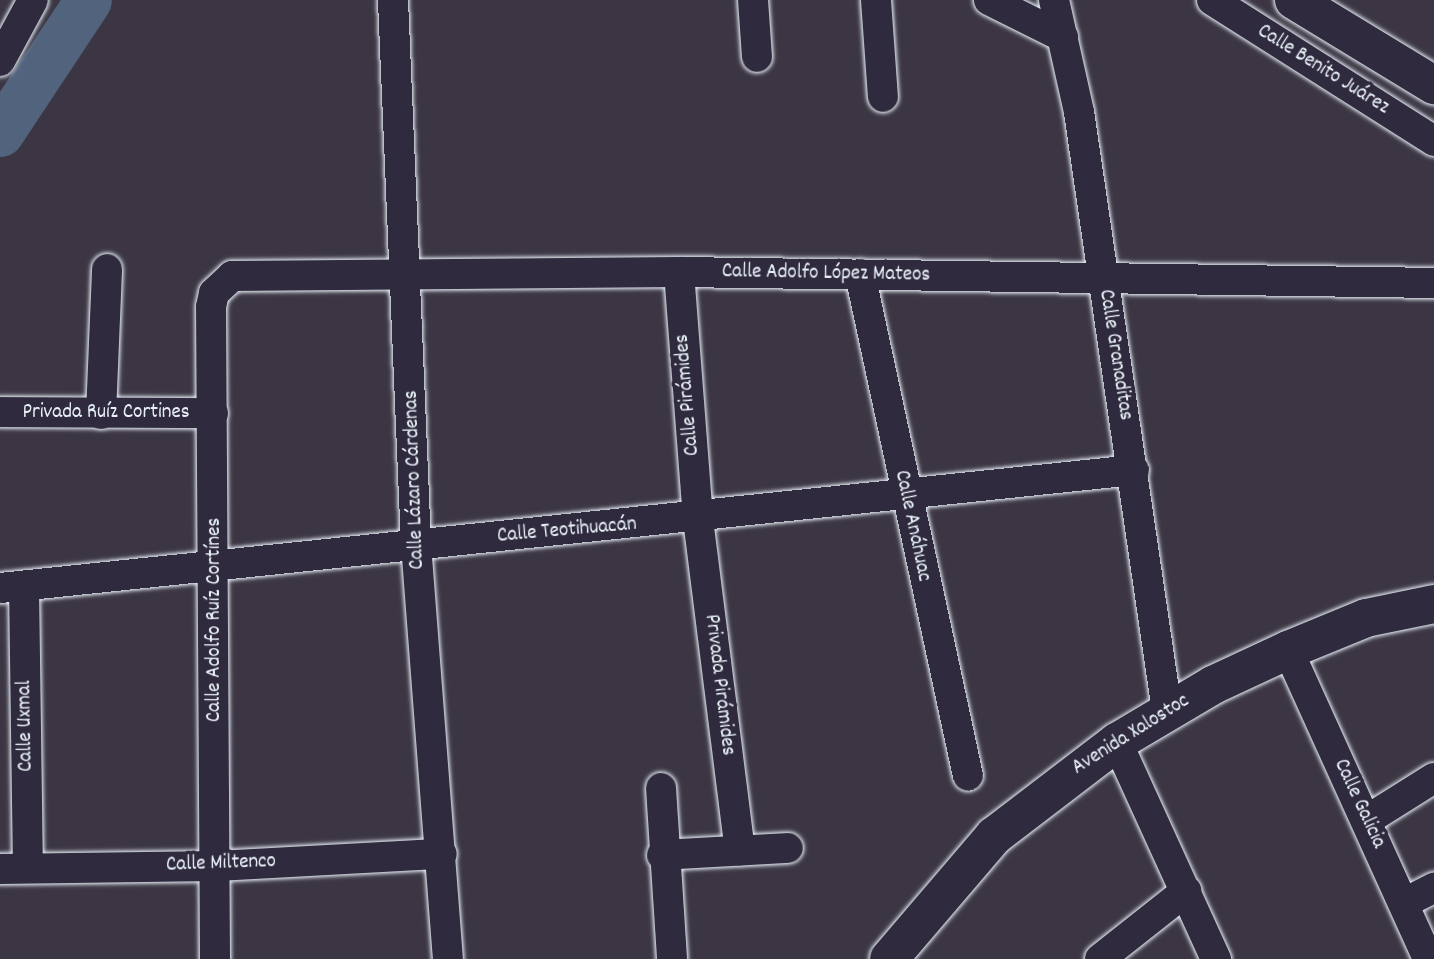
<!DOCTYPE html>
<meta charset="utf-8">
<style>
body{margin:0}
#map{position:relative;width:1434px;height:959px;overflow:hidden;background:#3c3644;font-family:Dekko,sans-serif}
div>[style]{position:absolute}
.river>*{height:47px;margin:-23.5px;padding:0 23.5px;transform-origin:23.5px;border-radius:23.5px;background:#52647d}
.roads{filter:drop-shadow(0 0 2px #e8f1f8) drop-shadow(0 0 2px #e8f1f8)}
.street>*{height:30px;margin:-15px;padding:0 15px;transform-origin:15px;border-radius:15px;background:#2f2a3d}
.secondary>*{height:38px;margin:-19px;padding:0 19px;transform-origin:19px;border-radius:19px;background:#2f2a3d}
span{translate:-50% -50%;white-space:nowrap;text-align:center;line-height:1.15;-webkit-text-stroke:7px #2f2a3d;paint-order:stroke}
.street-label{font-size:21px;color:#e8f1f8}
</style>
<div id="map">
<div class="river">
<i style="left:0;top:133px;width:159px;rotate:-56.5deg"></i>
</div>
<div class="roads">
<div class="street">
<i style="left:393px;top:0;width:544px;rotate:87.58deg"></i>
<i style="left:416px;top:544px;width:416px;rotate:85.6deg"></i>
<i style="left:753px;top:0;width:57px;rotate:86deg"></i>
<i style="left:876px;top:0;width:97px;rotate:85.9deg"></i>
<i style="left:989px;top:0;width:83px;rotate:26.6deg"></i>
<i style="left:1054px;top:0;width:115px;rotate:77.4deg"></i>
<i style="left:1079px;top:112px;width:605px;rotate:81.64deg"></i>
<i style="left:1212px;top:0;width:263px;rotate:32.4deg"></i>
<i style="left:0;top:61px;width:69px;rotate:-61.6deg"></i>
<i style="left:679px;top:272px;width:248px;rotate:85.6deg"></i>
<i style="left:698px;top:519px;width:334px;rotate:82.8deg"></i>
<i style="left:860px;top:274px;width:513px;rotate:77.86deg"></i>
<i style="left:0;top:412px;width:213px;rotate:0.3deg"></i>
<i style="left:101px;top:414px;width:145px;rotate:-87.6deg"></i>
<i style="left:24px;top:586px;width:281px;rotate:89.2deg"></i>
<i style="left:0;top:588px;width:1140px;rotate:-5.94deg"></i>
<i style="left:1288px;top:650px;width:339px;rotate:65.6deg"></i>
<i style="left:1117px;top:742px;width:239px;rotate:65.5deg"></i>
<i style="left:661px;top:788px;width:171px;rotate:86.3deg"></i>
<i style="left:1367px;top:820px;width:79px;rotate:-32.1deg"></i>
<i style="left:662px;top:855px;width:126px;rotate:-3.2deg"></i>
<i style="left:0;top:869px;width:217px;rotate:-0.8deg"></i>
<i style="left:217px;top:866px;width:225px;rotate:-3.1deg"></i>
<i style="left:1404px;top:903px;width:34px;rotate:-27deg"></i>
<i style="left:215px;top:959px;width:652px;rotate:-90.35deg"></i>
<i style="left:211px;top:307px;width:14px;rotate:-78deg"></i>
<i style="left:214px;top:293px;width:25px;rotate:-43deg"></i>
<i style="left:232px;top:276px;width:447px;rotate:-0.5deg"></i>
<i style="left:679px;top:272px;width:755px;rotate:0.83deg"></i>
<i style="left:1100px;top:959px;width:110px;rotate:-38.3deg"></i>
</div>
<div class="secondary">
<i style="left:1294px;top:0;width:164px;rotate:31.3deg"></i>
<i style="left:889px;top:959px;width:162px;rotate:-49.5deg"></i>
<i style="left:994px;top:836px;width:155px;rotate:-37.4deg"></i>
<i style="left:1117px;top:742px;width:112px;rotate:-30.7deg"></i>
<i style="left:1213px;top:685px;width:83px;rotate:-25deg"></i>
<i style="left:1288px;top:650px;width:84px;rotate:-22.3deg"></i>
<i style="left:1366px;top:618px;width:69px;rotate:-11.6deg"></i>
</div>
</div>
<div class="street-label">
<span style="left:1323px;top:70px;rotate:32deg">Calle Benito Juárez</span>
<span style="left:826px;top:274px;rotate:1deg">Calle Adolfo López Mateos</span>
<span style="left:1115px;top:355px;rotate:81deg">Calle Granaditas</span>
<span style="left:688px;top:395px;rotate:-95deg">Calle Pirámides</span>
<span style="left:106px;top:413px">Privada Ruíz Cortines</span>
<span style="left:415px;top:480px;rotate:-92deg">Calle Lázaro Cárdenas</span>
<span style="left:912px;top:526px;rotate:78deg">Calle Anáhuac</span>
<span style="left:567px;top:531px;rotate:-5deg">Calle Teotihuacán</span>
<span style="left:215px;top:620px;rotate:-90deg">Calle Adolfo Ruíz Cortínes</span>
<span style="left:719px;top:685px;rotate:83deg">Privada Pirámides</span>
<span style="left:26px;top:726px;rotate:-91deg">Calle Uxmal</span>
<span style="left:1131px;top:735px;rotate:-32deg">Avenida Xalostoc</span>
<span style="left:1359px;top:804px;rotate:65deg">Calle Galicia</span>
<span style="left:221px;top:864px;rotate:-2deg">Calle Miltenco</span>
</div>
</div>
